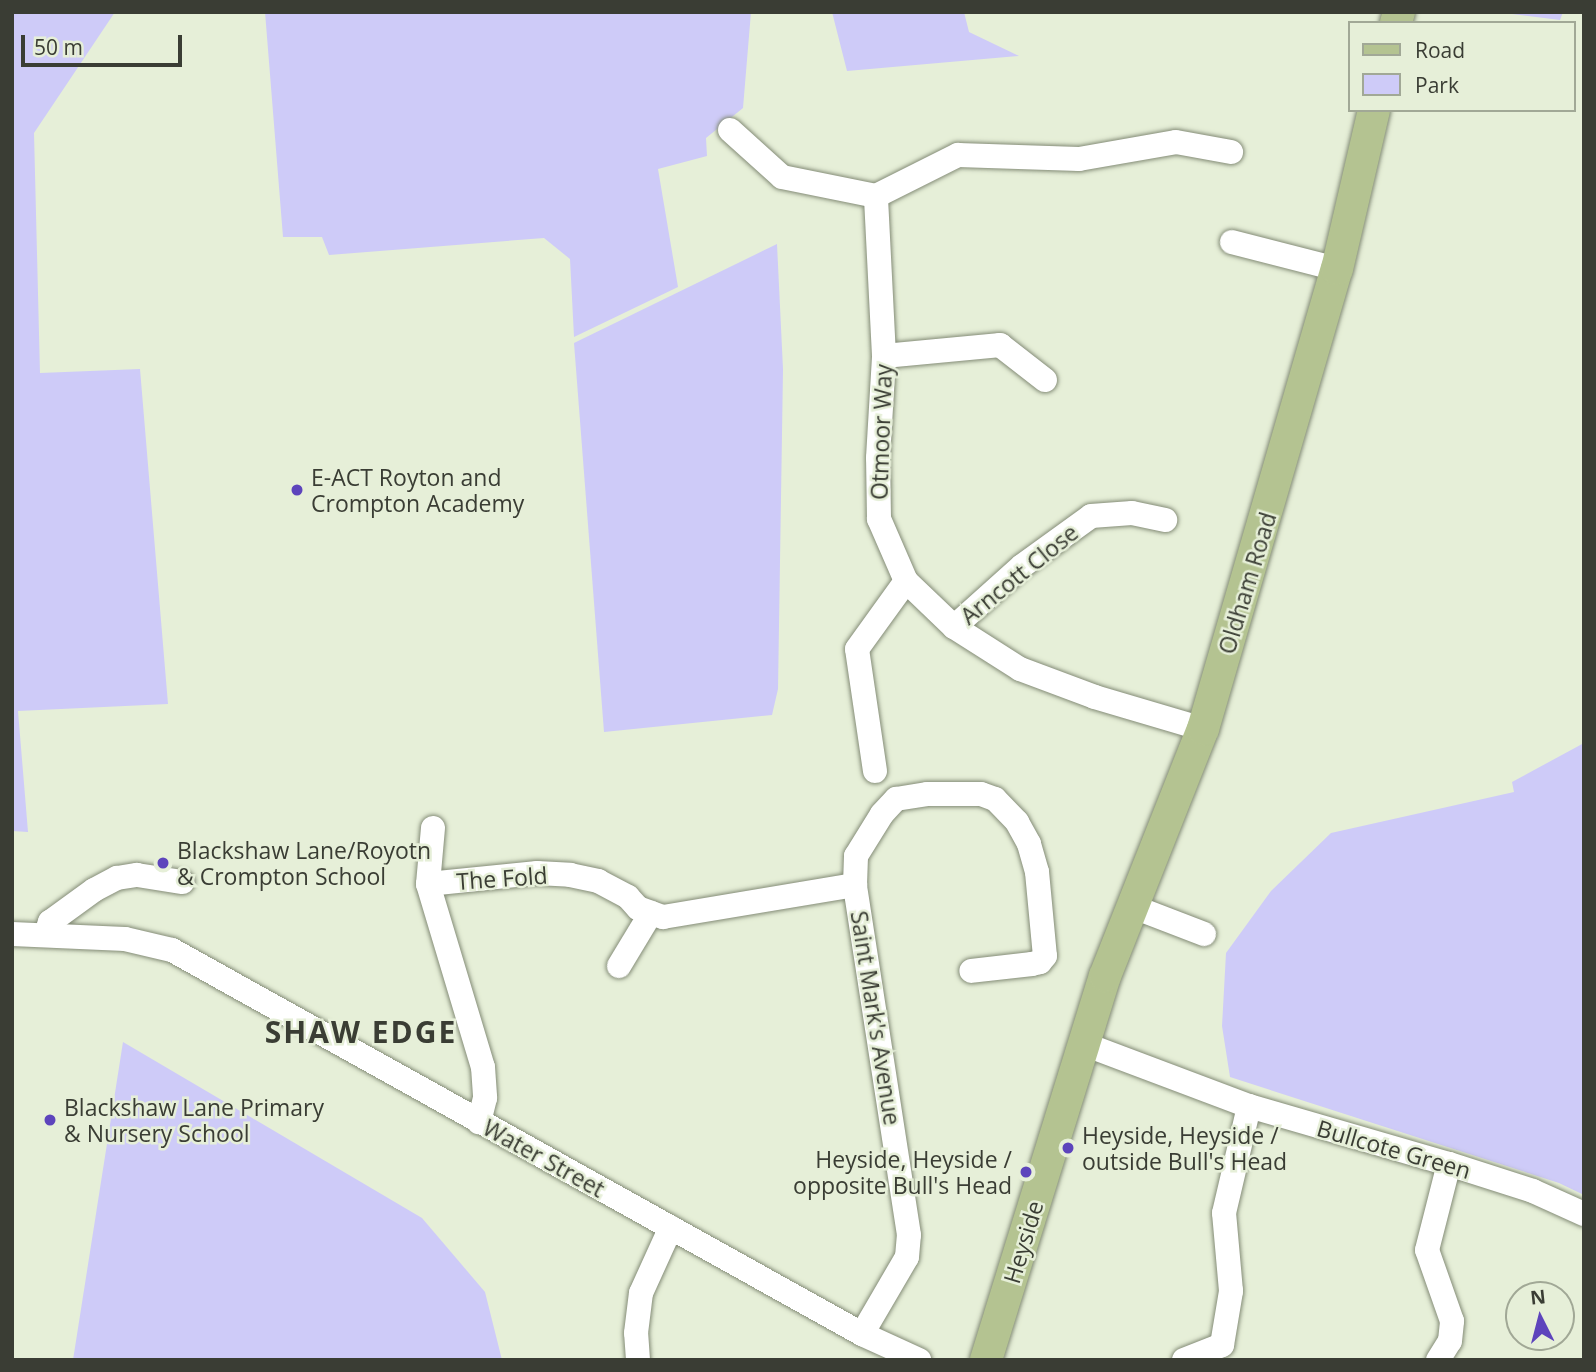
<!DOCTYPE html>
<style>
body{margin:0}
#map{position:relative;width:1596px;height:1372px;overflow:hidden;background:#e6efd8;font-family:"Open Sans",sans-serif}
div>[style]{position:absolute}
.green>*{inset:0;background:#cecbf8}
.roads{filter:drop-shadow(0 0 2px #848c77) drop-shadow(0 0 2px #848c77)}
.minor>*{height:24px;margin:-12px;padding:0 12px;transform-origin:12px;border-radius:12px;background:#fff}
.major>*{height:32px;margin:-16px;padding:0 16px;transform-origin:16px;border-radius:16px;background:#b4c391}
.dots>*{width:19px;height:19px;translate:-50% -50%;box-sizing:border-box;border:4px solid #e6efd8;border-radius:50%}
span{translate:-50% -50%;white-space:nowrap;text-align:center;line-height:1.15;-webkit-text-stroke:5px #e6efd8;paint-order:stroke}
.street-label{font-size:23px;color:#3a3d34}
.poi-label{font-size:23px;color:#3a3d34}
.left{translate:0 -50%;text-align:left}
.right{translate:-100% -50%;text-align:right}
.district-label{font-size:30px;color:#3a3d34;font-weight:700;letter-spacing:2px}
.frame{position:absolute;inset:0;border:14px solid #3a3d34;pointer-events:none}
.legend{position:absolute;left:1348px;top:21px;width:228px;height:91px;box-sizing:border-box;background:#e6efd8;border:2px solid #a1a896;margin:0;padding:9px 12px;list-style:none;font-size:21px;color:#3a3d34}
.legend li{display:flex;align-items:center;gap:14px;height:35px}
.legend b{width:35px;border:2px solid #a1a896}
.north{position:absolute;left:1505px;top:1281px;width:70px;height:70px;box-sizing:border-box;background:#e6efd8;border:2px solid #a1a896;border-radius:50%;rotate:354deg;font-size:19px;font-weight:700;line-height:28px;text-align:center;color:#3a3d34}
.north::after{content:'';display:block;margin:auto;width:24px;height:32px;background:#5d44bc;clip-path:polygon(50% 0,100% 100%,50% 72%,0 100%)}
.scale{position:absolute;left:21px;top:35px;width:161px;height:32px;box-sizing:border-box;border:4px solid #3a3d34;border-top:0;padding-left:9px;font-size:21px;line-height:24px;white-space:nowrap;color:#3a3d34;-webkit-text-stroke:5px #e6efd8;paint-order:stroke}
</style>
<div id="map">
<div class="green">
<i style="clip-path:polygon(12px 12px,115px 12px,34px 133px,40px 373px,140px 369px,168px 704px,18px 711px,28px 832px,12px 831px)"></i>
<i style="clip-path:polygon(265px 12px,751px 12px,743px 108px,706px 138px,707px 156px,658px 169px,678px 287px,574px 337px,570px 259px,544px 238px,329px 255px,322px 237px,283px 237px)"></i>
<i style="clip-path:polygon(832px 12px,964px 12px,969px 32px,1019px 56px,847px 71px)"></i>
<i style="clip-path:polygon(1496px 12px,1563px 12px,1560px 20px)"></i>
<i style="clip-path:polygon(777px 244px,783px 369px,778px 689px,772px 715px,604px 732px,574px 343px)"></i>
<i style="clip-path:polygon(1584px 743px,1584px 1195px,1559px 1183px,1230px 1077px,1222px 1026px,1226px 953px,1271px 891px,1331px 833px,1514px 792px,1512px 782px)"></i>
<i style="clip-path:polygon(123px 1042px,422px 1218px,485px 1292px,502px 1360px,73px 1360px)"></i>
</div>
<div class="roads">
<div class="minor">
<i style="left:730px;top:130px;width:70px;rotate:42.1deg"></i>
<i style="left:782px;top:177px;width:96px;rotate:11.4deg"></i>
<i style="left:1232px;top:242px;width:108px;rotate:14.4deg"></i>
<i style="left:884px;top:356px;width:117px;rotate:-5.4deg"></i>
<i style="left:1000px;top:345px;width:57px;rotate:37.9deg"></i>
<i style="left:954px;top:627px;width:91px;rotate:-41.9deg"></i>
<i style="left:1022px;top:566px;width:85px;rotate:-35.9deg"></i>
<i style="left:1091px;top:516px;width:41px;rotate:-4.2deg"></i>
<i style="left:1132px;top:513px;width:34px;rotate:12deg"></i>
<i style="left:1203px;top:729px;width:113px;rotate:-163.5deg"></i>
<i style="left:1095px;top:697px;width:80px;rotate:-159.5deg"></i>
<i style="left:1020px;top:669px;width:78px;rotate:-147.5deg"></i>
<i style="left:954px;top:627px;width:66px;rotate:-136.2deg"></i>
<i style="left:906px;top:581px;width:68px;rotate:-113.5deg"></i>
<i style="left:879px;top:519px;width:61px;rotate:-90.9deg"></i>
<i style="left:878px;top:458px;width:102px;rotate:-86.6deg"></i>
<i style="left:884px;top:356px;width:160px;rotate:-92.9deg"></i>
<i style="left:876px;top:196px;width:92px;rotate:-26.6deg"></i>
<i style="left:958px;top:155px;width:121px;rotate:1.9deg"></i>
<i style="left:1079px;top:159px;width:98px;rotate:-9.9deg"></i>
<i style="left:1176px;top:142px;width:56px;rotate:10.3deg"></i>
<i style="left:875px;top:771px;width:123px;rotate:-98.4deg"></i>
<i style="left:857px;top:649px;width:84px;rotate:-54.2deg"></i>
<i style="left:433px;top:828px;width:56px;rotate:95.1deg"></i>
<i style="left:428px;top:884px;width:110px;rotate:-5.8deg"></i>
<i style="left:537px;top:873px;width:33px;rotate:3deg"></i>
<i style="left:570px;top:875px;width:29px;rotate:12deg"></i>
<i style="left:598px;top:881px;width:34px;rotate:28deg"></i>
<i style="left:628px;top:897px;width:15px;rotate:48deg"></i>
<i style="left:638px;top:908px;width:27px;rotate:20deg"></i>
<i style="left:663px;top:917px;width:195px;rotate:-9.5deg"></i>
<i style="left:428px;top:884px;width:191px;rotate:73.3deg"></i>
<i style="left:483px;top:1067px;width:31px;rotate:86deg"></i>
<i style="left:485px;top:1098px;width:25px;rotate:104deg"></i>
<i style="left:1134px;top:907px;width:75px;rotate:21.1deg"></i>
<i style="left:12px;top:934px;width:113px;rotate:2.5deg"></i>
<i style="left:125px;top:939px;width:48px;rotate:13.2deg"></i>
<i style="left:172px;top:950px;width:790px;rotate:29.1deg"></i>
<i style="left:862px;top:1334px;width:63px;rotate:24.5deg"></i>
<i style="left:46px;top:934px;width:13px;rotate:-72deg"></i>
<i style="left:50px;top:922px;width:54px;rotate:-36deg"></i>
<i style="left:94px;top:890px;width:26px;rotate:-28deg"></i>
<i style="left:117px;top:878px;width:20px;rotate:-9deg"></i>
<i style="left:137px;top:875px;width:46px;rotate:8.8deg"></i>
<i style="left:619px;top:966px;width:62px;rotate:-58.9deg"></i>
<i style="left:1084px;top:1044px;width:176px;rotate:20.6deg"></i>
<i style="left:1249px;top:1106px;width:208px;rotate:16.2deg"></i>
<i style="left:1449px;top:1164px;width:88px;rotate:17.8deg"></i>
<i style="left:1533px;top:1191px;width:56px;rotate:24.3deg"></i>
<i style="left:862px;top:1334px;width:89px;rotate:-59.7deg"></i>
<i style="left:907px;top:1257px;width:22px;rotate:-85deg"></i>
<i style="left:909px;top:1235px;width:354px;rotate:-98.8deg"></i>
<i style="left:855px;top:885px;width:29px;rotate:-88deg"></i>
<i style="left:856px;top:856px;width:49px;rotate:-58.2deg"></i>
<i style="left:882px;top:814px;width:21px;rotate:-47deg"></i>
<i style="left:896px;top:799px;width:31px;rotate:-9deg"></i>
<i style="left:927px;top:794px;width:54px"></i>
<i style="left:981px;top:794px;width:15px;rotate:20deg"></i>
<i style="left:995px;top:799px;width:32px;rotate:46deg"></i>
<i style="left:1017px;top:822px;width:25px;rotate:61deg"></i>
<i style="left:1029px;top:844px;width:29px;rotate:74deg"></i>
<i style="left:1037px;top:872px;width:84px;rotate:84.6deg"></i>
<i style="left:1045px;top:956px;width:8px;rotate:130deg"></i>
<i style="left:1040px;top:962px;width:8px;rotate:166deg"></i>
<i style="left:1032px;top:964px;width:61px;rotate:173.5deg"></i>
<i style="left:638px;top:1360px;width:27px;rotate:-94deg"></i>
<i style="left:636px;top:1333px;width:40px;rotate:-82.9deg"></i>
<i style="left:641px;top:1293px;width:72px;rotate:-65.6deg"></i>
<i style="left:1184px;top:1360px;width:41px;rotate:-21.5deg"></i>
<i style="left:1222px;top:1345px;width:55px;rotate:-80.5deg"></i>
<i style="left:1231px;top:1291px;width:78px;rotate:-95.1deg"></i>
<i style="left:1224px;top:1213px;width:110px;rotate:-76.8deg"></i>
<i style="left:1438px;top:1360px;width:22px;rotate:-58deg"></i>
<i style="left:1450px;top:1341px;width:20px;rotate:-84deg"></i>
<i style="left:1452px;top:1321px;width:75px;rotate:-109.4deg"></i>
<i style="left:1427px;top:1250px;width:89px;rotate:-75.7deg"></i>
</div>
<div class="major">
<i style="left:1396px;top:23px;width:11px;rotate:-75deg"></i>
<i style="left:986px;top:1360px;width:402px;rotate:-72.8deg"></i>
<i style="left:1105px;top:976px;width:266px;rotate:-68.4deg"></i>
<i style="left:1203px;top:729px;width:479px;rotate:-73.8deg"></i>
<i style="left:1337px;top:269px;width:163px;rotate:-76.9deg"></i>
</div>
</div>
<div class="dots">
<i style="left:297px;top:490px;background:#5d44bc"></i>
<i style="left:163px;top:863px;background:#5d44bc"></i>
<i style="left:50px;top:1120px;background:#5d44bc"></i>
<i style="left:1068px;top:1148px;background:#5d44bc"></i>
<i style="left:1026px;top:1172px;background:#5d44bc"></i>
</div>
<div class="street-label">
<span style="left:881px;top:432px;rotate:-88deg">Otmoor Way</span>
<span style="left:1019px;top:574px;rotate:-39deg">Arncott Close</span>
<span style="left:1247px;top:583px;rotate:-73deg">Oldham Road</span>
<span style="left:502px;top:878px;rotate:-4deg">The Fold</span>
<span style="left:876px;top:1018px;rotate:81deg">Saint Mark's Avenue</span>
<span style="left:1394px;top:1149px;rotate:16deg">Bullcote Green</span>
<span style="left:544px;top:1158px;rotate:29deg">Water Street</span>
<span style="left:1023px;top:1242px;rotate:-73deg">Heyside</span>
</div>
<div class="poi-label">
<span class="left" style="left:311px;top:490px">E-ACT Royton and<br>Crompton Academy</span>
<span class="left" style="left:177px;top:863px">Blackshaw Lane/Royotn<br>&amp; Crompton School</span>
<span class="left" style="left:64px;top:1120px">Blackshaw Lane Primary<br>&amp; Nursery School</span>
<span class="left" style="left:1082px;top:1148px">Heyside, Heyside /<br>outside Bull's Head</span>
<span class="right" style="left:1012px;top:1172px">Heyside, Heyside /<br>opposite Bull's Head</span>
</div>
<div class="district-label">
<span style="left:361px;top:1032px">SHAW EDGE</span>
</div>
<div class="frame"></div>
<ul class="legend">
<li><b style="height:9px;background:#b4c391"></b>Road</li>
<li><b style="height:19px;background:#cecbf8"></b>Park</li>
</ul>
<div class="north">N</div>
<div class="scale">50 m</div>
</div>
